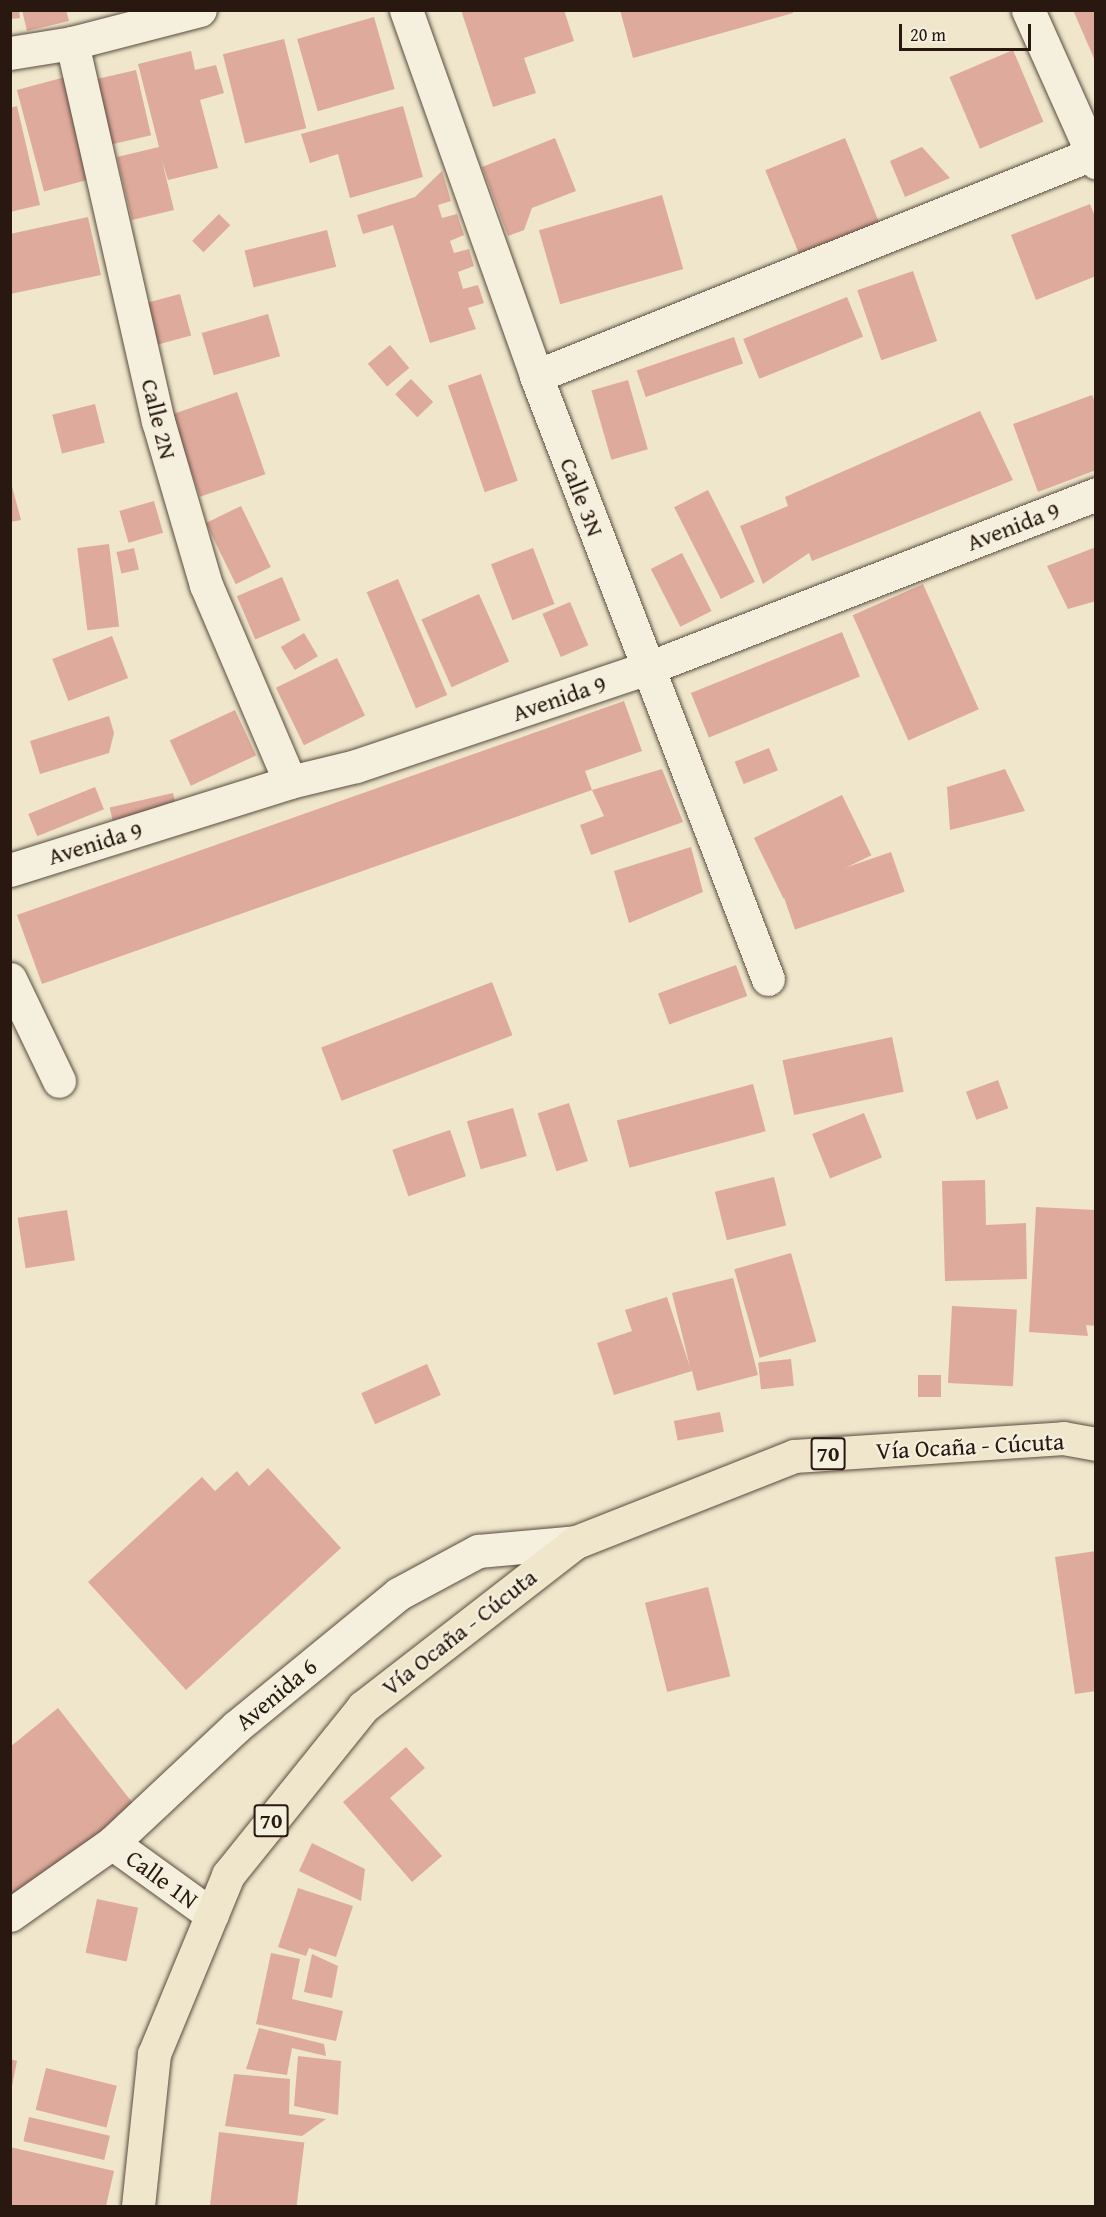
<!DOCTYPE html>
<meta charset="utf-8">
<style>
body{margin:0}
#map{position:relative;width:1106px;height:2217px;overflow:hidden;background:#efe6cb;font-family:"Gentium Book Plus",serif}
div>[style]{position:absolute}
.building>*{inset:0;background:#deaa9c;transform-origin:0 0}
.roads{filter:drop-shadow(0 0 2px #5a4c3f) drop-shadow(0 0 2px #5a4c3f)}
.minor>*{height:33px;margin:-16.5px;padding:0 16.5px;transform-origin:16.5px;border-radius:16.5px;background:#f5efdd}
.major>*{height:33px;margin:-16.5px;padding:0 16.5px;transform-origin:16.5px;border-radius:16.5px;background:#efe6cb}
span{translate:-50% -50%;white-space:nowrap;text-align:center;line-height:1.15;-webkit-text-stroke:4.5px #f5efdd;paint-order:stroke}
.shield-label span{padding:2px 4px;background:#f5efdd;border:2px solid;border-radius:4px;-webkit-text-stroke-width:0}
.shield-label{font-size:22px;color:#281810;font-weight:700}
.street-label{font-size:24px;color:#281810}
.frame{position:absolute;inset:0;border:12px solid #281810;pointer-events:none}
.scale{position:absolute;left:899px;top:24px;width:132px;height:27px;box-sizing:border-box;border:3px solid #281810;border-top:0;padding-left:8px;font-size:18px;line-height:21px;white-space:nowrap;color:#281810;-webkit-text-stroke:4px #f5efdd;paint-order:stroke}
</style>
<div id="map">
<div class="building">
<i style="clip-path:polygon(10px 10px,19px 10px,20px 18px,10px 19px)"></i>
<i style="clip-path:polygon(22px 10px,66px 10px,69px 21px,27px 31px)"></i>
<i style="clip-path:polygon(461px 10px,564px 10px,574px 41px,524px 58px,536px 93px,493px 107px)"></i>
<i style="clip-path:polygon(620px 10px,792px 10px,793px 13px,633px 58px)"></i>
<i style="clip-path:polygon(1073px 10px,1096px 10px,1096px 63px)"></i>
<i style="left:374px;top:17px;width:75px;height:80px;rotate:74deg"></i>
<i style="left:284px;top:39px;width:92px;height:63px;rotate:76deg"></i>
<i style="left:1013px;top:50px;width:78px;height:69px;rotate:67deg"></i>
<i style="clip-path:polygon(191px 51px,195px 70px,216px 65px,224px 93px,200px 100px,218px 168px,168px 180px,162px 161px,174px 210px,132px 220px,117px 157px,159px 147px,138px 64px)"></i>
<i style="left:136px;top:70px;width:67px;height:40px;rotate:77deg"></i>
<i style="left:69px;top:76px;width:105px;height:54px;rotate:75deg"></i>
<i style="clip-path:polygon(17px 106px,40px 205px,10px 212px,10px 108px)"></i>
<i style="clip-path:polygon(403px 106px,423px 177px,350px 198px,338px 154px,310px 163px,301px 134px)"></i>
<i style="clip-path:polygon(555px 138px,576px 191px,532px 208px,524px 230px,508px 236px,482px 167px)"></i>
<i style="left:845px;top:138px;width:92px;height:86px;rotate:68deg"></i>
<i style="clip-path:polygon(922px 147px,950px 178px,905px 197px,890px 161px)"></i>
<i style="clip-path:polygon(442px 171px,451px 201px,438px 205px,442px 218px,457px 214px,464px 235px,450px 241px,454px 253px,469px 249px,474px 266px,458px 272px,463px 289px,478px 285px,484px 303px,468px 308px,476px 329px,430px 343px,393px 225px,363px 234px,357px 215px,415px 197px)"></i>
<i style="left:662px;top:195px;width:77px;height:128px;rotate:74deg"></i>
<i style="clip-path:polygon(1090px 204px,1096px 219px,1096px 276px,1036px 300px,1011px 235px)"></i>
<i style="left:219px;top:214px;width:16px;height:38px;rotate:45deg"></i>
<i style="clip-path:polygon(88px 217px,101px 275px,10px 294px,10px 234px)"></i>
<i style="left:327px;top:230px;width:38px;height:85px;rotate:76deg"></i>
<i style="left:913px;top:271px;width:74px;height:59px;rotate:71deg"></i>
<i style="left:180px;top:294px;width:43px;height:40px;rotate:75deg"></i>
<i style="left:847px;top:297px;width:43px;height:112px;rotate:68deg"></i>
<i style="left:268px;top:314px;width:44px;height:69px;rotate:74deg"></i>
<i style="left:734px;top:337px;width:28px;height:103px;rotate:71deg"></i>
<i style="left:390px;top:345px;width:30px;height:29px;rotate:50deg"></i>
<i style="left:481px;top:374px;width:113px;height:35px;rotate:71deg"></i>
<i style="left:411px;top:379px;width:32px;height:22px;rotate:46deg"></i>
<i style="left:628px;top:380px;width:72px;height:38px;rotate:74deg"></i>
<i style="left:237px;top:392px;width:87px;height:69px;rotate:71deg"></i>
<i style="clip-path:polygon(1092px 395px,1096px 404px,1096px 470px,1038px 492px,1013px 424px)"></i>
<i style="left:95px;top:404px;width:40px;height:44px;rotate:76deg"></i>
<i style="clip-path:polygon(980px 411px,1013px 480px,812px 561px,809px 553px,763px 584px,740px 526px,788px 506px,785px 497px)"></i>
<i style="clip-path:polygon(10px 479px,21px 520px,10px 522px)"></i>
<i style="left:708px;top:490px;width:103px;height:38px;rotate:63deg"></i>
<i style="left:154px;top:501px;width:33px;height:36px;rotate:74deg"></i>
<i style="left:241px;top:506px;width:68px;height:39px;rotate:64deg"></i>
<i style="left:109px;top:544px;width:83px;height:32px;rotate:83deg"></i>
<i style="clip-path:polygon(1096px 547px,1096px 601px,1068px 609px,1047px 566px)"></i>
<i style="left:134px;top:548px;width:22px;height:18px;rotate:77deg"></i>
<i style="left:533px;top:548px;width:60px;height:45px;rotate:69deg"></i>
<i style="left:682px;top:553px;width:65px;height:35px;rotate:63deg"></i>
<i style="left:282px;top:577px;width:47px;height:49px;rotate:67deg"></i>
<i style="left:398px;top:579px;width:126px;height:34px;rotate:67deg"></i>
<i style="left:923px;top:584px;width:137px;height:77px;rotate:66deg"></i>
<i style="left:479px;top:594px;width:74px;height:63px;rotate:66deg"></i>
<i style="left:570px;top:602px;width:47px;height:30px;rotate:67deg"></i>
<i style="left:842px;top:632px;width:48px;height:163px;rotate:68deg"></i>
<i style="left:304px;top:633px;width:27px;height:27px;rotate:59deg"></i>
<i style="left:112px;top:636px;width:45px;height:64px;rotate:69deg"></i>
<i style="left:337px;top:658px;width:64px;height:68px;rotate:64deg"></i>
<i style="clip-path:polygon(624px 701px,642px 751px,585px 771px,592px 790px,42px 984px,17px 915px)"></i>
<i style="left:235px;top:710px;width:50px;height:72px;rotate:65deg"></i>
<i style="clip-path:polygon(109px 716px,114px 733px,109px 753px,40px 774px,30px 741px)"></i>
<i style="left:769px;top:748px;width:24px;height:37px;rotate:68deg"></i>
<i style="clip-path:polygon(662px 769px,683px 822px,591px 855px,580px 825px,604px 816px,592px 790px)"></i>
<i style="clip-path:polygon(1005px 769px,1025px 811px,950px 830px,947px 787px)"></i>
<i style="left:95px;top:787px;width:24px;height:72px;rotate:68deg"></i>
<i style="left:173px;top:793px;width:17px;height:65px;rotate:77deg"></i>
<i style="left:842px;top:795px;width:67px;height:98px;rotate:64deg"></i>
<i style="clip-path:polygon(691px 847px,703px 892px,629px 923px,614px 871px)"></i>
<i style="left:891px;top:852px;width:42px;height:116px;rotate:71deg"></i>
<i style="left:736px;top:965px;width:33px;height:83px;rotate:70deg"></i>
<i style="left:492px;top:982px;width:57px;height:183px;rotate:69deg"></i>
<i style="left:892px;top:1037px;width:56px;height:112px;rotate:78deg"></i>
<i style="left:998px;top:1080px;width:30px;height:34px;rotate:70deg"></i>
<i style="left:753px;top:1084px;width:49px;height:141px;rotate:75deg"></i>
<i style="left:569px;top:1103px;width:61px;height:33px;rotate:72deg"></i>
<i style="left:513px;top:1108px;width:50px;height:48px;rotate:74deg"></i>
<i style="left:864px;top:1113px;width:48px;height:56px;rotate:68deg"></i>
<i style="left:450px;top:1130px;width:49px;height:61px;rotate:71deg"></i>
<i style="left:774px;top:1177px;width:50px;height:61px;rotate:76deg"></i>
<i style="clip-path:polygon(985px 1180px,986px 1225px,1026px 1223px,1027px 1279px,945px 1281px,942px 1181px)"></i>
<i style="clip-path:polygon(1036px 1207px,1096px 1210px,1096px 1326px,1086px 1325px,1088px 1336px,1029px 1332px)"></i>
<i style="left:67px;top:1210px;width:51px;height:50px;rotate:81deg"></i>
<i style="left:791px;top:1253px;width:92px;height:59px;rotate:74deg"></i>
<i style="clip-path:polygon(733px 1278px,758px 1375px,697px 1391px,692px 1371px,614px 1395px,597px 1343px,632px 1331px,625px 1310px,667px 1297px,690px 1367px,672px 1293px)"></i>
<i style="left:952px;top:1306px;width:65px;height:77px;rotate:3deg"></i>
<i style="left:791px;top:1359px;width:27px;height:33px;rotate:84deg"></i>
<i style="left:427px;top:1364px;width:34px;height:72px;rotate:66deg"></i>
<i style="left:918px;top:1375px;width:23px;height:22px"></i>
<i style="left:720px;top:1412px;width:20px;height:47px;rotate:79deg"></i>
<i style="clip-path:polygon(268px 1468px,341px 1548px,186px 1690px,88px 1582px,202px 1477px,215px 1491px,237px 1471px,249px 1486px)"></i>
<i style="clip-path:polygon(1096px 1551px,1096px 1691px,1075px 1694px,1055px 1557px)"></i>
<i style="left:708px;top:1587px;width:92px;height:65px;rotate:76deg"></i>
<i style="clip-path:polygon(58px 1708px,135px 1806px,10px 1900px,10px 1747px)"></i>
<i style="clip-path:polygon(406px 1747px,425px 1768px,390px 1798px,442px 1856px,412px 1882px,343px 1802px)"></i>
<i style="clip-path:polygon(312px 1843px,365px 1869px,361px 1901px,299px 1871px)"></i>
<i style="clip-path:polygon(298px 1888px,353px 1906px,336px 1957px,309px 1948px,306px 1956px,278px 1947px)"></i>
<i style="left:97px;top:1899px;width:42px;height:55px;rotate:12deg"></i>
<i style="clip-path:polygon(271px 1953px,300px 1959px,292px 1999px,343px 2011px,336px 2041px,256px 2024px)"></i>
<i style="clip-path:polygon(312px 1954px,338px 1966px,332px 1998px,304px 1992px)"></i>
<i style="clip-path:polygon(259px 2028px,324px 2044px,326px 2056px,292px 2048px,287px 2075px,246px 2069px)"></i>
<i style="clip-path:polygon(298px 2056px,341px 2061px,338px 2115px,294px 2106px)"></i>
<i style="clip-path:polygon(10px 2059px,17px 2061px,12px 2086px,10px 2086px)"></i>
<i style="left:46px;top:2068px;width:73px;height:43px;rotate:14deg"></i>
<i style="clip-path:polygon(234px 2074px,290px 2079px,289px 2114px,326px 2119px,302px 2136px,225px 2126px)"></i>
<i style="left:29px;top:2117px;width:83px;height:25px;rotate:13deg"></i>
<i style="left:219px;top:2132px;width:86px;height:74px;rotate:7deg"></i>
<i style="clip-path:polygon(10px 2147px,114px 2171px,106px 2206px,10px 2206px)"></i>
</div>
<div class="roads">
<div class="minor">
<i style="left:406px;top:10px;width:388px;rotate:70.4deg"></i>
<i style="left:536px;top:376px;width:646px;rotate:68.96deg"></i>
<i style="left:1028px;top:10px;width:167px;rotate:65.9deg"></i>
<i style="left:72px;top:43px;width:388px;rotate:77.2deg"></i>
<i style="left:158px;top:421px;width:171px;rotate:73.7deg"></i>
<i style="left:206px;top:585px;width:214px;rotate:66.9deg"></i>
<i style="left:10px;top:53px;width:63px;rotate:-9.2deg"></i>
<i style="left:72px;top:43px;width:132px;rotate:-14.5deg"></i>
<i style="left:536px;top:376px;width:599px;rotate:-21.77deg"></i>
<i style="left:10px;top:870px;width:294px;rotate:-17.4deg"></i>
<i style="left:290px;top:782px;width:68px;rotate:-13.6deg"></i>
<i style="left:356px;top:766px;width:308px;rotate:-18.6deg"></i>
<i style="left:648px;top:668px;width:481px;rotate:-21.2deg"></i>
<i style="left:10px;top:979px;width:113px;rotate:64.3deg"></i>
<i style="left:112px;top:1843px;width:123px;rotate:35.8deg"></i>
<i style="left:10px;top:1915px;width:125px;rotate:-35.2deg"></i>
<i style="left:112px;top:1843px;width:171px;rotate:-43.1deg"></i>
<i style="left:237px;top:1726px;width:208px;rotate:-39.3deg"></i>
<i style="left:398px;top:1594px;width:91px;rotate:-28.3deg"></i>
<i style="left:478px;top:1551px;width:98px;rotate:-5.2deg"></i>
</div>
<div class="major">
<i style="left:138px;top:2206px;width:153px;rotate:-84deg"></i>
<i style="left:154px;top:2054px;width:194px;rotate:-67.5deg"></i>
<i style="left:228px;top:1875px;width:216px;rotate:-51.2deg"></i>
<i style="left:363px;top:1707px;width:269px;rotate:-37.8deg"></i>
<i style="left:576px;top:1542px;width:234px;rotate:-21.5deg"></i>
<i style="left:794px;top:1456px;width:270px;rotate:-3.8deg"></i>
<i style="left:1063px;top:1438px;width:34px;rotate:10deg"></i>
</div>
</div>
<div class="shield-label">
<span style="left:828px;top:1454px">70</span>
<span style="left:271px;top:1821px">70</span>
</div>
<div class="street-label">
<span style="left:159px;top:419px;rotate:76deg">Calle 2N</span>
<span style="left:582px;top:497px;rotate:69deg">Calle 3N</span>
<span style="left:1013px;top:526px;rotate:-21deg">Avenida 9</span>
<span style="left:559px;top:698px;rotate:-19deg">Avenida 9</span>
<span style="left:95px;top:843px;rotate:-17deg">Avenida 9</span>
<span style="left:970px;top:1446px;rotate:-3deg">Vía Ocaña - Cúcuta</span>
<span style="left:459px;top:1632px;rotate:-38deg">Vía Ocaña - Cúcuta</span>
<span style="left:276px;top:1694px;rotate:-40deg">Avenida 6</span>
<span style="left:162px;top:1879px;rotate:36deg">Calle 1N</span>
</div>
<div class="frame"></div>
<div class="scale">20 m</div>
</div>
